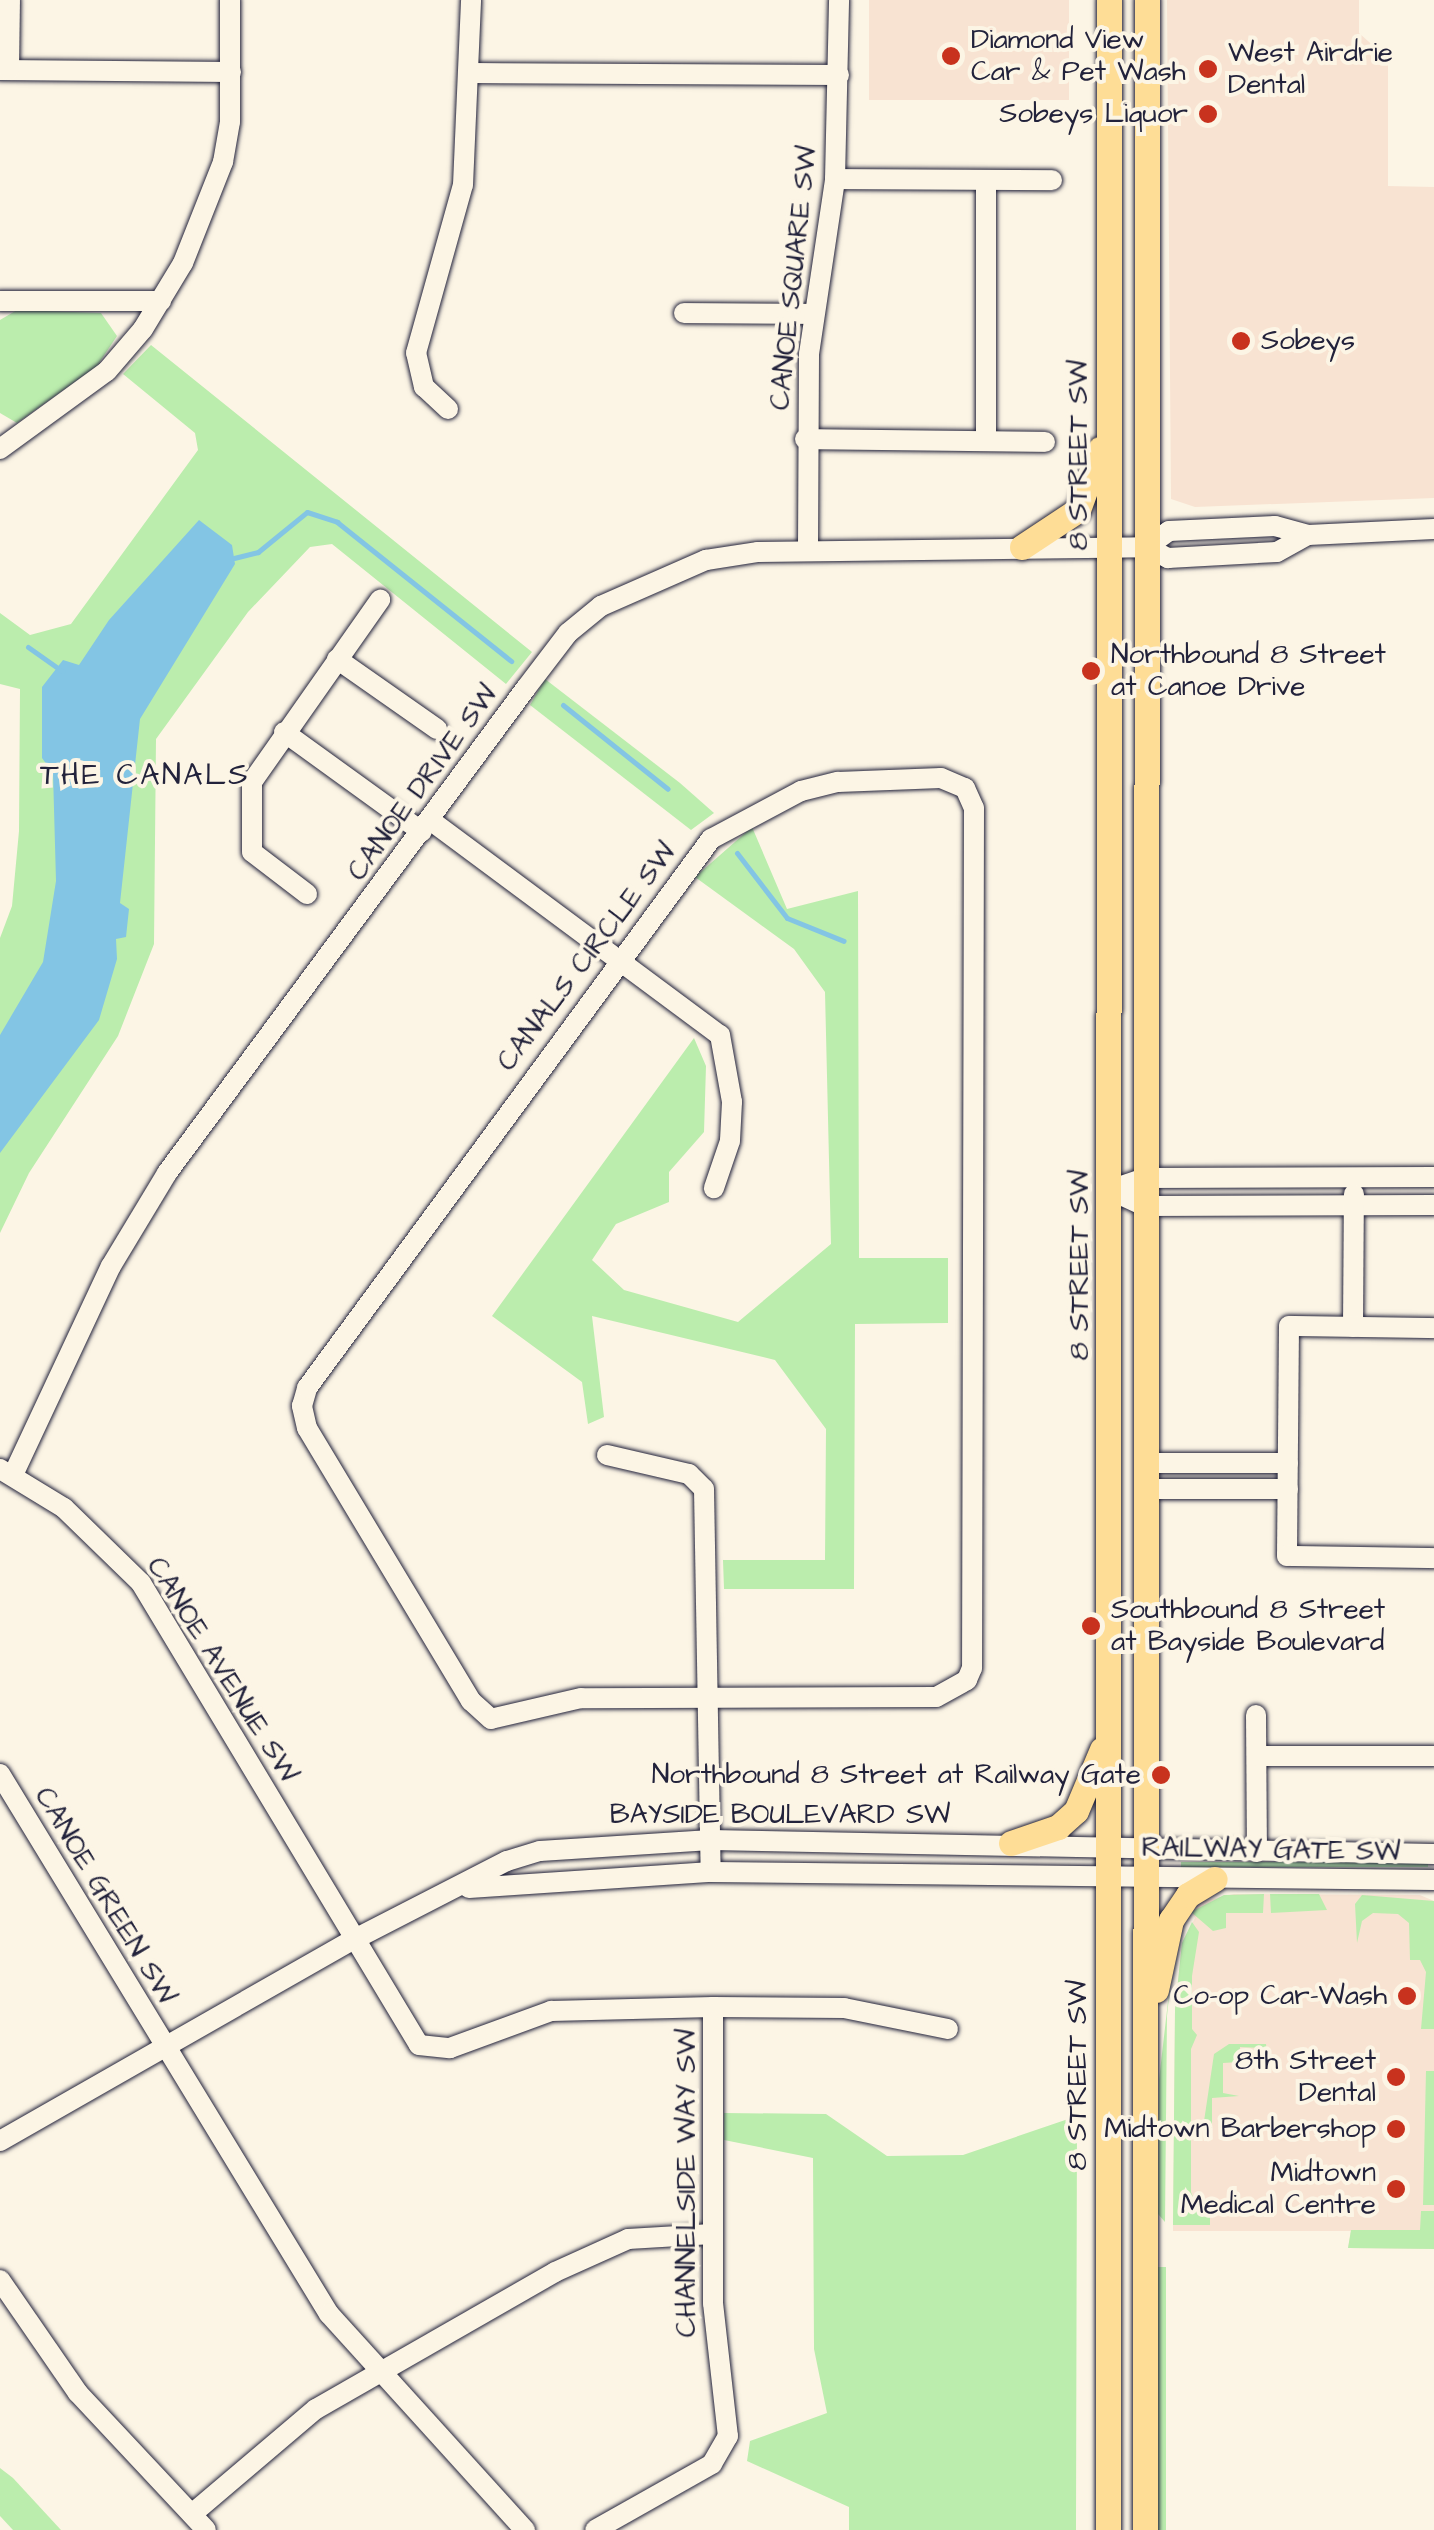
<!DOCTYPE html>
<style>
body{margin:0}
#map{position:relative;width:1434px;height:2530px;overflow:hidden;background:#fcf5e5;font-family:"Architects Daughter",sans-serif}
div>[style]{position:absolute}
.built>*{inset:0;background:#f8e3d2;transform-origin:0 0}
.green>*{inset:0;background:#bbedad;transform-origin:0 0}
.water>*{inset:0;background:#83c5e4}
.stream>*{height:5px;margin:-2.5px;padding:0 2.5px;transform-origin:2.5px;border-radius:2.5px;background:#83c5e4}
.roads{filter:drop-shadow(0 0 2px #22223b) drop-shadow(0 0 2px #22223b)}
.minor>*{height:20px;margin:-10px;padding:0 10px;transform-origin:10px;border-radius:10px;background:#fcf5e5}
.major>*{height:25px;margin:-12.5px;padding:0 12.5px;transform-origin:12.5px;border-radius:12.5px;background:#fedd96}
.dots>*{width:28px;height:28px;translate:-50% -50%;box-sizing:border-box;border:5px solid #fcf5e5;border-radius:50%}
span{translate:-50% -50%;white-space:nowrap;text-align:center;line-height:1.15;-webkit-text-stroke:8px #fcf5e5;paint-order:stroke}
.poi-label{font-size:28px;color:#22223b}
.left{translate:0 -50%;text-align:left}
.right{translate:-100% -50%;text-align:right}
.street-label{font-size:28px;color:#22223b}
.neighbourhood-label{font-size:30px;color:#22223b;letter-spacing:2.5px}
</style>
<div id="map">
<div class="built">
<i style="left:869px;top:0;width:200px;height:100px"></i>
<i style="clip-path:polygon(1167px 0,1359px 0,1359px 33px,1388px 59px,1388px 186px,1434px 187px,1434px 498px,1195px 507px,1171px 499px)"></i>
<i style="clip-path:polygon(1234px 1894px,1420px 1895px,1434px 1901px,1434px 2249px,1348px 2248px,1351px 2231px,1173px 2231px,1175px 2009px,1182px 1943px,1195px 1918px,1191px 1912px,1203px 1901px)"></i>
</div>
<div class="green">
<i style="clip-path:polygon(17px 310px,101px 313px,117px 336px,97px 366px,17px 423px,0 413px,0 320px)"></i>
<i style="clip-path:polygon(151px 345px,532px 652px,506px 684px,332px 544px,310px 547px,248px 612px,156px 739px,154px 944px,118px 1036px,29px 1173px,0 1233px,0 938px,12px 906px,19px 831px,20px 689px,0 684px,0 613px,30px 635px,71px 624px,198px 450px,195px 433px,123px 374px)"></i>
<i style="clip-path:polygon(545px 679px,680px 783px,714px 813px,691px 830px,530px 705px)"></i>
<i style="clip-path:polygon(752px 827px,787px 909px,858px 891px,859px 1258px,948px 1258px,948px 1323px,855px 1324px,854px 1589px,724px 1589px,723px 1560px,825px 1560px,826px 1429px,775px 1360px,592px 1316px,604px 1417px,588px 1424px,582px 1382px,492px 1316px,694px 1038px,706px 1066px,704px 1132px,669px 1172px,669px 1202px,616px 1224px,592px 1260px,624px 1290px,738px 1322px,831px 1244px,825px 992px,794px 949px,695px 877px)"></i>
<i style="left:1181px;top:1862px;width:247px;height:5px"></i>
<i style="clip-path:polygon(1264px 1894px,1263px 1913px,1226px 1913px,1226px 1928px,1213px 1931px,1191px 1912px,1224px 1895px)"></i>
<i style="clip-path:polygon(1270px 1894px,1319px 1894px,1327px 1910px,1271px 1913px)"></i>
<i style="clip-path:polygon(1362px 1895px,1434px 1901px,1434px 2029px,1421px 2029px,1426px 1972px,1420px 1960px,1410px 1960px,1409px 1923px,1398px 1914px,1373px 1913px,1362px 1921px,1357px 1943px,1355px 1904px)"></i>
<i style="clip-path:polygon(1192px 1922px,1199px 1932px,1192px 1976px,1192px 2029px,1197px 2035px,1191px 2049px,1191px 2192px,1196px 2205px,1210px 2211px,1210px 2225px,1173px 2225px,1175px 2009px,1182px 1943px)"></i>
<i style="clip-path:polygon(1173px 1958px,1167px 2016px,1165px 2222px,1158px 2214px,1159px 2080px)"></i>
<i style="clip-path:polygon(1229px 2044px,1266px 2044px,1268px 2062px,1262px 2048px,1240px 2047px,1239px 2062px,1223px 2063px,1223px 2093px,1239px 2096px,1212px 2098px,1212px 2128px,1203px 2128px,1214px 2054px)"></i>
<i style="clip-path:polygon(1426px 2071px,1434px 2071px,1434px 2205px,1423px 2205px)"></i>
<i style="clip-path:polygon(724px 2113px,826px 2114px,887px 2156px,963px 2155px,1077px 2116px,1076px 2530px,849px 2530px,849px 2507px,747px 2461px,750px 2441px,827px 2413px,814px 2349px,813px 2158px,724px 2140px)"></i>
<i style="clip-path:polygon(1421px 2211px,1434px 2211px,1434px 2249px,1348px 2248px,1351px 2230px,1420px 2230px)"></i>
<i style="left:1166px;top:2267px;width:263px;height:12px;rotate:90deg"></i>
<i style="clip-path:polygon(0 2468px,13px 2478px,61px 2530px,13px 2530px,0 2516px)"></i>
</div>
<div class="water">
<i style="clip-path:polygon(199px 520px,232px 545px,235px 564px,140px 719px,120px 903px,129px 909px,126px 937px,116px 939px,117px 959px,99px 1020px,0 1153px,0 1035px,43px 962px,56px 881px,53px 773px,42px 758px,42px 687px,63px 660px,79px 665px,109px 620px)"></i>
</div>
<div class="stream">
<i style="left:234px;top:558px;width:25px;rotate:-14deg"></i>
<i style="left:258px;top:552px;width:63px;rotate:-39.2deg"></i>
<i style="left:307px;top:512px;width:32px;rotate:18deg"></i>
<i style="left:337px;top:522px;width:223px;rotate:38.6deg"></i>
<i style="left:28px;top:647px;width:42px;rotate:35.2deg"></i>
<i style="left:563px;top:705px;width:134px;rotate:38.7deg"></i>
<i style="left:737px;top:853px;width:82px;rotate:52.4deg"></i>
<i style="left:787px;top:918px;width:61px;rotate:22deg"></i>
</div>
<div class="roads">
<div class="minor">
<i style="left:0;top:70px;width:231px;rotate:0.5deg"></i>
<i style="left:9px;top:70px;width:70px;rotate:-89.2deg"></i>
<i style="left:473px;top:73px;width:366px;rotate:0.3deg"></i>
<i style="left:835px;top:179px;width:217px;rotate:0.3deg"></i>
<i style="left:0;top:301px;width:161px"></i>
<i style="left:684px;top:313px;width:129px;rotate:0.4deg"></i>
<i style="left:448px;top:409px;width:33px;rotate:-137deg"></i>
<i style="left:424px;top:387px;width:35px;rotate:-103deg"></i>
<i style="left:416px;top:353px;width:174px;rotate:-74.4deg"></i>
<i style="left:463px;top:185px;width:185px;rotate:-87.5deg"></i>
<i style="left:805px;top:439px;width:240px;rotate:0.7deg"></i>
<i style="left:986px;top:441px;width:261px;rotate:-90deg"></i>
<i style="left:0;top:449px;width:132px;rotate:-36.1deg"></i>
<i style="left:107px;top:371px;width:55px;rotate:-49.4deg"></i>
<i style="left:143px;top:329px;width:77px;rotate:-58.8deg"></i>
<i style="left:183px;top:263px;width:109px;rotate:-68.4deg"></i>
<i style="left:223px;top:162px;width:41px;rotate:-80.1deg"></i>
<i style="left:230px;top:122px;width:122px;rotate:-90deg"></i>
<i style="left:1147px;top:547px;width:27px;rotate:-36deg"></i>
<i style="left:1169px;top:531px;width:106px;rotate:-2.7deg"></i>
<i style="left:1275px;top:526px;width:34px;rotate:15deg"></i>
<i style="left:1308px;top:535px;width:126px;rotate:-2.7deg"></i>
<i style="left:808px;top:548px;width:194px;rotate:-89.7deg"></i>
<i style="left:809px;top:354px;width:177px;rotate:-81.5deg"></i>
<i style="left:835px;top:179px;width:179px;rotate:-88.7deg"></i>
<i style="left:337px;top:659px;width:122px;rotate:35deg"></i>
<i style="left:284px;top:732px;width:170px;rotate:35.9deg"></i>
<i style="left:941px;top:778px;width:26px;rotate:23deg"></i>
<i style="left:965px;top:788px;width:22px;rotate:66deg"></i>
<i style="left:974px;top:808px;width:860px;rotate:90.13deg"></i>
<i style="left:972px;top:1668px;width:13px;rotate:113deg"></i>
<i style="left:967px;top:1680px;width:35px;rotate:151deg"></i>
<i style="left:936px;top:1697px;width:355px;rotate:179.8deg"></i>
<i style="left:581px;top:1698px;width:92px;rotate:166.9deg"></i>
<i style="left:491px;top:1719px;width:27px;rotate:-138deg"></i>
<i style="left:471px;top:1701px;width:318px;rotate:-121deg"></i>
<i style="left:307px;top:1428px;width:23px;rotate:-103deg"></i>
<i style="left:302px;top:1406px;width:19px;rotate:-74deg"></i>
<i style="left:307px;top:1388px;width:682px;rotate:-53.65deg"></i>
<i style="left:711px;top:839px;width:102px;rotate:-28.1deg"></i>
<i style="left:801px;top:791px;width:38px;rotate:-14deg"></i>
<i style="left:838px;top:782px;width:103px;rotate:-2.2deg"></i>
<i style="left:430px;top:820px;width:361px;rotate:36.6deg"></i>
<i style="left:720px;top:1035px;width:68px;rotate:79.8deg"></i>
<i style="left:732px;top:1102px;width:39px;rotate:93deg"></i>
<i style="left:730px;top:1141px;width:50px;rotate:108.8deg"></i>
<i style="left:307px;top:894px;width:69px;rotate:-142.6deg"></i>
<i style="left:252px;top:852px;width:70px;rotate:-90deg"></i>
<i style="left:252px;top:782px;width:223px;rotate:-54.9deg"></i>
<i style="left:1110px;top:1190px;width:38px;rotate:25deg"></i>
<i style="left:1145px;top:1206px;width:289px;rotate:-0.2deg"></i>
<i style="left:1110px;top:1190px;width:37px;rotate:-19deg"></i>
<i style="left:1145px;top:1178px;width:289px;rotate:-0.2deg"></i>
<i style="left:1353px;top:1327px;width:133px;rotate:-89.6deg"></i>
<i style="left:1434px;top:1328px;width:145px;rotate:-179.2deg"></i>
<i style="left:1289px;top:1326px;width:230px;rotate:90.5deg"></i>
<i style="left:1287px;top:1556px;width:147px;rotate:0.8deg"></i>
<i style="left:607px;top:1455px;width:84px;rotate:13deg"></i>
<i style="left:689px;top:1474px;width:21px;rotate:45deg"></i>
<i style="left:704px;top:1489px;width:383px;rotate:89deg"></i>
<i style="left:1146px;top:1463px;width:142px"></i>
<i style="left:0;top:1469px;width:75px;rotate:31.4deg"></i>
<i style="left:64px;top:1508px;width:107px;rotate:44.2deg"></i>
<i style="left:141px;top:1583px;width:539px;rotate:58.96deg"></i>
<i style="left:419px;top:2045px;width:31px;rotate:6deg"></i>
<i style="left:450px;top:2048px;width:108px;rotate:-20.1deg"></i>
<i style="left:551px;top:2011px;width:162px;rotate:-1.4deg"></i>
<i style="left:713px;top:2007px;width:296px;rotate:90deg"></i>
<i style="left:713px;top:2303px;width:134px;rotate:83.6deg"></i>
<i style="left:728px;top:2436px;width:32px;rotate:120deg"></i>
<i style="left:712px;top:2464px;width:134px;rotate:150.6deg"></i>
<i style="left:13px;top:1475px;width:231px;rotate:-64.9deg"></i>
<i style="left:111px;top:1266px;width:109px;rotate:-58.9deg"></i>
<i style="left:167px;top:1173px;width:603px;rotate:-53.49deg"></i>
<i style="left:526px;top:688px;width:69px;rotate:-52.6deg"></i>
<i style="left:568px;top:633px;width:43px;rotate:-39.3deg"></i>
<i style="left:601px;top:606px;width:115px;rotate:-23.7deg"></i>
<i style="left:706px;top:560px;width:53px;rotate:-8.7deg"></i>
<i style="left:758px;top:552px;width:389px;rotate:-0.7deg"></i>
<i style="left:1147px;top:547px;width:24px;rotate:28deg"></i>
<i style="left:1168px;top:558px;width:109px;rotate:-3.2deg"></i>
<i style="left:1277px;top:552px;width:35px;rotate:-29deg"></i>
<i style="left:1145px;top:1489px;width:143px"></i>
<i style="left:1256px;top:1715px;width:137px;rotate:89.6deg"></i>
<i style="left:1257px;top:1756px;width:177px"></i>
<i style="left:0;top:1774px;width:632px;rotate:58.65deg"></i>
<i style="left:329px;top:2314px;width:292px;rotate:47.8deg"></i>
<i style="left:469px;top:1888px;width:243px;rotate:-3.8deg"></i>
<i style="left:711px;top:1872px;width:723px;rotate:0.63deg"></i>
<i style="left:713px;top:2007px;width:131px;rotate:0.4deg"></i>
<i style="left:844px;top:2008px;width:106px;rotate:11.4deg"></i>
<i style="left:0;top:2141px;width:406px;rotate:-29.7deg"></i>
<i style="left:353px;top:1940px;width:173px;rotate:-27.2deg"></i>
<i style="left:507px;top:1861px;width:34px;rotate:-17deg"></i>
<i style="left:540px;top:1851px;width:171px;rotate:-3.7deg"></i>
<i style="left:711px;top:1840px;width:723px;rotate:1.11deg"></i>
<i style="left:0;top:2280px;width:137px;rotate:55.4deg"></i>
<i style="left:78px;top:2393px;width:187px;rotate:46.9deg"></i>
<i style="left:192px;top:2514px;width:162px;rotate:-40.3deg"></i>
<i style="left:316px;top:2409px;width:275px;rotate:-29.8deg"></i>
<i style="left:555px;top:2272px;width:80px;rotate:-24.3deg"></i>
<i style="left:628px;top:2239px;width:84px;rotate:-3.4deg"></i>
</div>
<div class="major">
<i style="left:1022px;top:547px;width:67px;rotate:-33.5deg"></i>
<i style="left:1078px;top:510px;width:65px;rotate:-70.2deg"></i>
<i style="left:1011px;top:1843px;width:50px;rotate:-18.8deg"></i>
<i style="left:1058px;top:1827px;width:24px;rotate:-42deg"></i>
<i style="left:1076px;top:1811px;width:67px;rotate:-67.2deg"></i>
<i style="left:1156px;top:1990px;width:72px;rotate:-77.9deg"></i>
<i style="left:1171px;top:1920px;width:30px;rotate:-56deg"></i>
<i style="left:1188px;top:1895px;width:31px;rotate:-31deg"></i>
<i style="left:1108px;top:2530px;width:2530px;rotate:-89.98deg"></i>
<i style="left:1145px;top:2530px;width:2530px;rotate:-89.95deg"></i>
</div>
</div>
<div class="dots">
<i style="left:951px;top:56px;background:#c8321e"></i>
<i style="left:1208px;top:69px;background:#c8321e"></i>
<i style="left:1208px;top:114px;background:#c8321e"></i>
<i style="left:1241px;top:341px;background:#c8321e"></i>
<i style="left:1091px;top:671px;background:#c8321e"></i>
<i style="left:1091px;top:1626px;background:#c8321e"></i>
<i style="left:1161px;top:1775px;background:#c8321e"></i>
<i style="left:1407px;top:1996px;background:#c8321e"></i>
<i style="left:1396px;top:2077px;background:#c8321e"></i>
<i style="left:1396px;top:2129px;background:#c8321e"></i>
<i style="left:1396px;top:2189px;background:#c8321e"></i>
</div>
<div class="poi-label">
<span class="left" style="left:971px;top:56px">Diamond View<br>Car &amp; Pet Wash</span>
<span class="left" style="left:1228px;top:69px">West Airdrie<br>Dental</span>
<span class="right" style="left:1188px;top:114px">Sobeys Liquor</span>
<span class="left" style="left:1261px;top:341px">Sobeys</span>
<span class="left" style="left:1111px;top:671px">Northbound 8 Street<br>at Canoe Drive</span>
<span class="left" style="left:1111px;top:1626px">Southbound 8 Street<br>at Bayside Boulevard</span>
<span class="right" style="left:1141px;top:1775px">Northbound 8 Street at Railway Gate</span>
<span class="right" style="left:1387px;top:1996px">Co-op Car-Wash</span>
<span class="right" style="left:1376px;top:2077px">8th Street<br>Dental</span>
<span class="right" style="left:1376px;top:2129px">Midtown Barbershop</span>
<span class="right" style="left:1376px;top:2189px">Midtown<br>Medical Centre</span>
</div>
<div class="street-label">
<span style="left:794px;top:278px;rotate:-84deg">CANOE SQUARE SW</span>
<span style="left:1079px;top:455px;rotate:-90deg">8 STREET SW</span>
<span style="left:423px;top:783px;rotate:-54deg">CANOE DRIVE SW</span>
<span style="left:587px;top:957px;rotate:-53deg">CANALS CIRCLE SW</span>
<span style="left:1080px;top:1265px;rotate:-90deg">8 STREET SW</span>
<span style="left:222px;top:1670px;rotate:58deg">CANOE AVENUE SW</span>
<span style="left:780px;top:1815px">BAYSIDE BOULEVARD SW</span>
<span style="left:1271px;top:1850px;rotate:1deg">RAILWAY GATE SW</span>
<span style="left:105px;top:1896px;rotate:59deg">CANOE GREEN SW</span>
<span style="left:1078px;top:2075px;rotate:-90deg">8 STREET SW</span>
<span style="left:687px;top:2183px;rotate:-90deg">CHANNELSIDE WAY SW</span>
</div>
<div class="neighbourhood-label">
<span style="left:145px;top:775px">THE CANALS</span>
</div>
</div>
